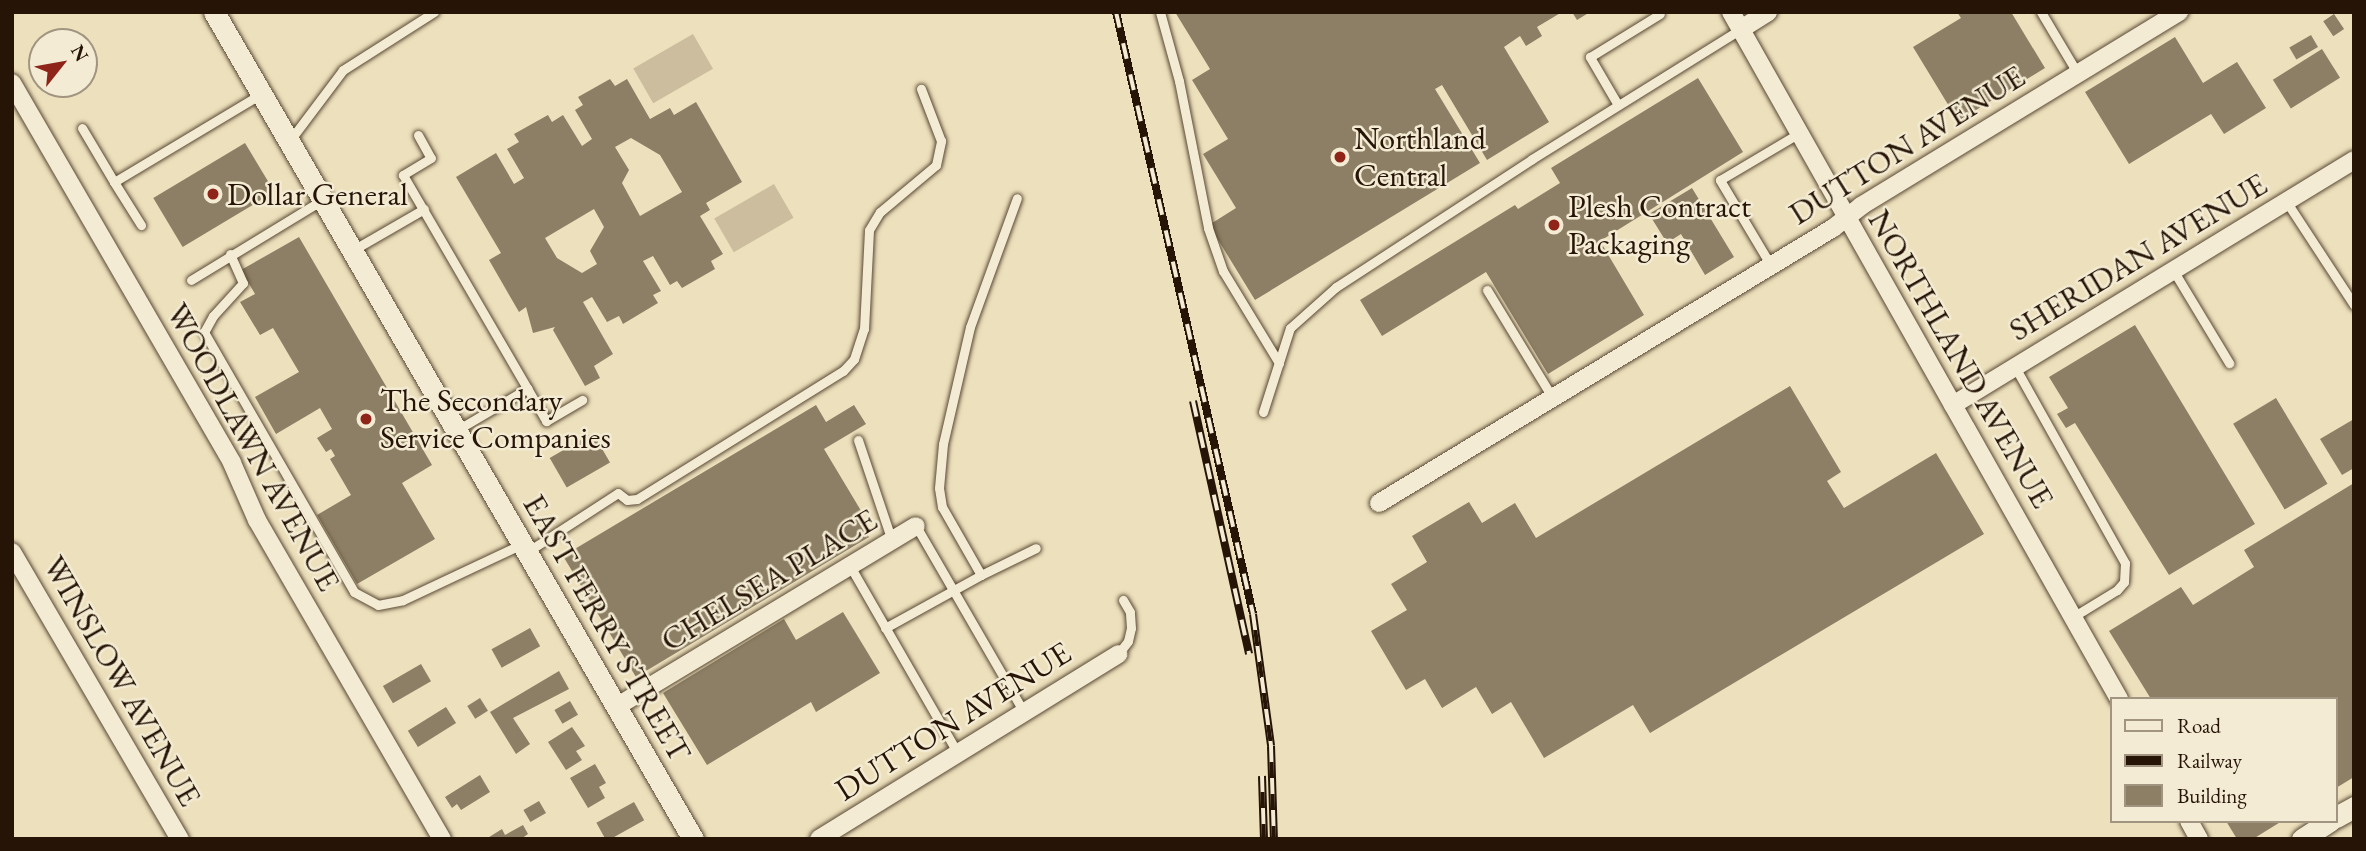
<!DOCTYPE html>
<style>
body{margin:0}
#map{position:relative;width:2366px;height:851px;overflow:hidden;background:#ede0bc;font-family:"EB Garamond",serif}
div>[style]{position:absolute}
.green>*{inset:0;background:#cbbd9d;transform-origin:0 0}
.building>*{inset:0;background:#8d7f65;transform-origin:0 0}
.roads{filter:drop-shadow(0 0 2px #584834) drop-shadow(0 0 2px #584834)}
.service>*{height:9px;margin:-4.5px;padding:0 4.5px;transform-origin:4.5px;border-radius:4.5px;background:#f3ebd3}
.minor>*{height:18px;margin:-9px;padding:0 9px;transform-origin:9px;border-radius:9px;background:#f3ebd3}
.tertiary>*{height:21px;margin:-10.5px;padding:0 10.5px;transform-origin:10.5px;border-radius:10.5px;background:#f3ebd3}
.rail>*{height:8px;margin-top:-4px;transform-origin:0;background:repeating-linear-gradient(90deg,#f3ebd3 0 16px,#261507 0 32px);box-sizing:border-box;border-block:2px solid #261507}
.dots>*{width:19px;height:19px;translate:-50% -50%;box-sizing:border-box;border:4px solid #f3ebd3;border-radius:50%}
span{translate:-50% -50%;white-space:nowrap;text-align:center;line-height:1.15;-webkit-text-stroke:5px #f3ebd3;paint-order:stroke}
.poi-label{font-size:32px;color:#261507}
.left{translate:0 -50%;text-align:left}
.street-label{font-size:32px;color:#261507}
.frame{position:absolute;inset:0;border:14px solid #261507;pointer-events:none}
.legend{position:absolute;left:2110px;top:697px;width:228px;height:126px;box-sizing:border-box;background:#f3ebd3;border:2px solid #a19581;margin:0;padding:9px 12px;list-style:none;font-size:21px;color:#261507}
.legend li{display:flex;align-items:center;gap:14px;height:35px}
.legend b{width:35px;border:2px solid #a19581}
.north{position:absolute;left:28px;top:28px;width:70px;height:70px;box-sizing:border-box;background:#f3ebd3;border:2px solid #a19581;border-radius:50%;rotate:59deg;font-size:19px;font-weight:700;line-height:28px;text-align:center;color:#261507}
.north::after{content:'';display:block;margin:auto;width:24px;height:32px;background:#8f2418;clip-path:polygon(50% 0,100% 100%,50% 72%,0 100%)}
</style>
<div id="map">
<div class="green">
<i style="left:693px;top:34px;width:40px;height:69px;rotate:60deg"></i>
<i style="left:774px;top:184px;width:39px;height:69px;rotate:60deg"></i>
</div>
<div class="building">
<i style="clip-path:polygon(1175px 12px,1562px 12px,1537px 27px,1542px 36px,1526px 46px,1520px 36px,1504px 47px,1549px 122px,1487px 160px,1442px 85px,1435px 89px,1480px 163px,1255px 300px,1209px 225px,1236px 208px,1203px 154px,1228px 139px,1192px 80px,1210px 69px)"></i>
<i style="clip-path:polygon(1572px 12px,1590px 12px,1577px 20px)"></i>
<i style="clip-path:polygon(1957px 12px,2011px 12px,2045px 68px,1958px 121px,1913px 47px,1961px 18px)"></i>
<i style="left:2334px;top:14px;width:18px;height:13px;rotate:56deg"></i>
<i style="left:2311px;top:35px;width:14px;height:25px;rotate:60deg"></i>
<i style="clip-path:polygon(2175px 37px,2203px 83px,2237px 62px,2266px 108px,2224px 134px,2211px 114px,2129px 164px,2085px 92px)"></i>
<i style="left:2322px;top:49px;width:34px;height:58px;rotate:58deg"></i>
<i style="clip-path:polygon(1698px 78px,1743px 152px,1600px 241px,1644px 315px,1548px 374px,1486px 272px,1382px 336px,1360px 300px,1515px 205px,1518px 209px,1560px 183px,1551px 168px)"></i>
<i style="clip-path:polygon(evenodd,610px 79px,615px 86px,627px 79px,650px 119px,670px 108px,674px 115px,696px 102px,742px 182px,706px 203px,710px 210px,700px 216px,723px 254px,711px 261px,715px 269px,682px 288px,677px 281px,670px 285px,653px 256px,643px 261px,661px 291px,653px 295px,658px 303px,623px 324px,619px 316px,607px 322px,592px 297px,583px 302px,613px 354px,594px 366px,600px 378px,585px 386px,553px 330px,555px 327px,533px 333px,526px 307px,519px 312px,489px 260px,501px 253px,456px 177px,496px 153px,514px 184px,524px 178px,507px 149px,519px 142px,514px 134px,548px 115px,552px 122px,563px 115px,582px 146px,592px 139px,575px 110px,583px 105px,578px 97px,610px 79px,631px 138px,660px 155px,682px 192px,640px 216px,622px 183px,629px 170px,615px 147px,631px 138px,610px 79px,594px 209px,604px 227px,590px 251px,597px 264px,582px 273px,557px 258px,545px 238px,594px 209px)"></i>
<i style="left:245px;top:143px;width:57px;height:107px;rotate:59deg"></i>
<i style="clip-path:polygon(1692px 188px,1734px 257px,1705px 275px,1681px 234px,1667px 243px,1649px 214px)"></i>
<i style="clip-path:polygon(299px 237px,432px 465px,402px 483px,435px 539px,357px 584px,317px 515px,351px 495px,330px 459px,335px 456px,331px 449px,326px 452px,317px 438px,332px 429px,320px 408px,276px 434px,255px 397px,299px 372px,273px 328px,260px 335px,240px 302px,255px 294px,241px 270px)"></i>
<i style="clip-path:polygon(2135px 325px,2255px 524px,2169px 575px,2075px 423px,2066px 428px,2057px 414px,2068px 408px,2049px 377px)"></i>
<i style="clip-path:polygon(1790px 386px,1841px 472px,1827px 481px,1844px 508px,1936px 453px,1984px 534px,1650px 733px,1633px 705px,1544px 758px,1511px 702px,1492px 714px,1476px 687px,1442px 708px,1425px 679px,1406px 690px,1371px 631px,1407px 610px,1391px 584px,1427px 562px,1412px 536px,1469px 502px,1482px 523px,1515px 503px,1536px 538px)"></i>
<i style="left:2276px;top:398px;width:100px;height:50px;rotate:59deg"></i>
<i style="clip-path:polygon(816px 405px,826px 422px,854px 405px,866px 424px,824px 449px,863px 514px,858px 518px,869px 537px,636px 677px,563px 556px)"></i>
<i style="clip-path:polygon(2354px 419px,2354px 468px,2342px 475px,2320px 439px)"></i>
<i style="left:593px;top:433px;width:34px;height:50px;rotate:60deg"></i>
<i style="clip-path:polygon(2354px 483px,2354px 777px,2336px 788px,2336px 699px,2151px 699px,2109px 631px,2181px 587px,2193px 605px,2254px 567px,2244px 550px)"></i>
<i style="clip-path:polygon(843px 612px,880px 673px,816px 712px,811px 702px,707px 765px,663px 693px,784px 619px,796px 640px)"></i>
<i style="left:530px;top:628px;width:21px;height:44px;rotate:61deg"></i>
<i style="left:421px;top:664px;width:20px;height:44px;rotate:60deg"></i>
<i style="clip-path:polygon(559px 671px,569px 689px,513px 718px,530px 744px,516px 754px,490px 712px)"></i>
<i style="left:480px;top:698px;width:15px;height:15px;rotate:58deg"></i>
<i style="left:570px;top:701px;width:16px;height:18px;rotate:60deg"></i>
<i style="left:446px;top:707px;width:19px;height:45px;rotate:58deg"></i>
<i style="clip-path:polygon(572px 727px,585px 746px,576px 751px,582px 760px,566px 770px,548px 742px)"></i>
<i style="clip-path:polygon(595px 764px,606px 783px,599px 787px,605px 798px,588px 808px,570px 778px)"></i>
<i style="clip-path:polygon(480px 775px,490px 792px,461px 810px,457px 804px,452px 808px,445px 797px)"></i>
<i style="left:539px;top:801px;width:14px;height:18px;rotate:60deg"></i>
<i style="left:634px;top:802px;width:21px;height:43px;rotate:61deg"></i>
<i style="clip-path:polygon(2226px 821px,2282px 821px,2253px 839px,2237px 839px)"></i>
<i style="clip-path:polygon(523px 825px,528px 834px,521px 839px,486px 839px,502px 829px,505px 835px)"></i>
</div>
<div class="roads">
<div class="service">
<i style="left:1160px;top:12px;width:72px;rotate:74.6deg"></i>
<i style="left:1179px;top:81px;width:150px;rotate:78.8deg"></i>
<i style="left:1208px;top:228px;width:46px;rotate:70.8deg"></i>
<i style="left:1223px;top:271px;width:108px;rotate:58.7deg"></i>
<i style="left:2041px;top:12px;width:72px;rotate:59.2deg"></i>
<i style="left:1618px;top:105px;width:56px;rotate:-120.3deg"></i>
<i style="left:1590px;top:57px;width:82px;rotate:-31.6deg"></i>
<i style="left:82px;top:128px;width:63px;rotate:59.3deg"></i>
<i style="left:114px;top:182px;width:171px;rotate:-30.9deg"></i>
<i style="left:418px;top:135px;width:26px;rotate:61deg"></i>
<i style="left:431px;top:158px;width:33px;rotate:149deg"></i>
<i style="left:403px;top:175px;width:285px;rotate:59.8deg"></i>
<i style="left:546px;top:421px;width:42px;rotate:-30.3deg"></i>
<i style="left:291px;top:139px;width:86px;rotate:-53deg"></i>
<i style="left:343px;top:70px;width:108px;rotate:-32.5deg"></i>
<i style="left:114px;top:182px;width:51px;rotate:57.9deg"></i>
<i style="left:2286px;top:201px;width:124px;rotate:56.8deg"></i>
<i style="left:353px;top:250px;width:82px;rotate:-30deg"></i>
<i style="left:230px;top:254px;width:32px;rotate:66deg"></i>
<i style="left:243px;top:283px;width:45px;rotate:132.3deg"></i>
<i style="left:213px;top:316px;width:18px;rotate:119deg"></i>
<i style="left:204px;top:332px;width:300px;rotate:60deg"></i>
<i style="left:354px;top:592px;width:27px;rotate:28deg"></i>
<i style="left:378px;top:605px;width:25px;rotate:-11deg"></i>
<i style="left:403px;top:600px;width:132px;rotate:-25.2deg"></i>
<i style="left:1770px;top:264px;width:98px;rotate:-120.8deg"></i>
<i style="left:1720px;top:180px;width:92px;rotate:-30.7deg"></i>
<i style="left:2173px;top:270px;width:109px;rotate:58.9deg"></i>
<i style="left:191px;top:280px;width:153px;rotate:-31.4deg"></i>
<i style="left:1487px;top:290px;width:125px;rotate:58.7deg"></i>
<i style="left:2015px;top:367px;width:225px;rotate:60.7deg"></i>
<i style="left:2125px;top:563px;width:19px;rotate:93deg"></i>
<i style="left:2124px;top:582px;width:11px;rotate:131deg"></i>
<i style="left:2117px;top:590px;width:52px;rotate:148.5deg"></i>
<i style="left:1263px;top:412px;width:88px;rotate:-72.2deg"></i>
<i style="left:1290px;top:328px;width:62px;rotate:-41.7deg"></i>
<i style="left:1336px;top:287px;width:234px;rotate:-33.1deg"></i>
<i style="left:1532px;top:159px;width:246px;rotate:-31.9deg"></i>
<i style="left:457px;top:430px;width:82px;rotate:-30.6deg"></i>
<i style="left:858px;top:440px;width:107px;rotate:71.4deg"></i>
<i style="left:916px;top:526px;width:215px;rotate:59.9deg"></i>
<i style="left:527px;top:552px;width:108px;rotate:-33deg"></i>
<i style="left:618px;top:493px;width:11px;rotate:38deg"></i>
<i style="left:627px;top:500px;width:10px;rotate:-6deg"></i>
<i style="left:637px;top:499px;width:243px;rotate:-31.9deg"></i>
<i style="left:843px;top:371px;width:16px;rotate:-47deg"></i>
<i style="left:854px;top:359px;width:32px;rotate:-72deg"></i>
<i style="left:864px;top:329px;width:99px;rotate:-87.1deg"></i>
<i style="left:869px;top:230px;width:21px;rotate:-59deg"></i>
<i style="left:880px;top:212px;width:73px;rotate:-40deg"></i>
<i style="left:936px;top:165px;width:25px;rotate:-78deg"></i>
<i style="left:941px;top:141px;width:56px;rotate:-111deg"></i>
<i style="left:850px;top:566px;width:217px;rotate:60.1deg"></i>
<i style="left:981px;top:575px;width:61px;rotate:-26.1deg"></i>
<i style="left:885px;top:628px;width:110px;rotate:-28.9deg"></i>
<i style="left:981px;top:575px;width:78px;rotate:-119.8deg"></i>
<i style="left:942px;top:507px;width:19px;rotate:-99deg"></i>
<i style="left:939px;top:488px;width:44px;rotate:-84.8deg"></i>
<i style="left:943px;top:444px;width:120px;rotate:-77deg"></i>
<i style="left:970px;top:327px;width:137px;rotate:-70deg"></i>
<i style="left:1118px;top:654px;width:16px;rotate:-52deg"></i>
<i style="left:1128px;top:641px;width:13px;rotate:-77deg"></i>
<i style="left:1131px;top:628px;width:16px;rotate:-94deg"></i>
<i style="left:1130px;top:612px;width:14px;rotate:-120deg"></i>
</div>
<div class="minor">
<i style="left:1731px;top:12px;width:789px;rotate:60.54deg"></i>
<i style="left:1741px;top:29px;width:32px;rotate:-32deg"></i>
<i style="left:12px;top:83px;width:439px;rotate:59.9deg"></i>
<i style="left:232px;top:463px;width:62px;rotate:66.3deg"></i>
<i style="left:257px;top:520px;width:369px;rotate:59.9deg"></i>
<i style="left:1953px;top:405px;width:470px;rotate:-31.4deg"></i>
<i style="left:1379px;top:503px;width:531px;rotate:-31.2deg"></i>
<i style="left:1833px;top:228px;width:36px;rotate:-38deg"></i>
<i style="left:1861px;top:206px;width:373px;rotate:-31.4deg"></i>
<i style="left:12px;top:552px;width:333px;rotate:59.7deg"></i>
<i style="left:616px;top:707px;width:350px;rotate:-31.1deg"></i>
<i style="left:2189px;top:821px;width:21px;rotate:61deg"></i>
<i style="left:819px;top:839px;width:352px;rotate:-31.7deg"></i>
</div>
<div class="tertiary">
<i style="left:214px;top:12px;width:956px;rotate:59.92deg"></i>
<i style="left:2336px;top:817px;width:21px;rotate:-29deg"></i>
<i style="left:2302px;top:839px;width:33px;rotate:-33deg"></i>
</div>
</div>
<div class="rail">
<i style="left:1116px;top:12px;width:617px;rotate:77.18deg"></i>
<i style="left:1253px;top:614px;width:133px;rotate:82.2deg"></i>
<i style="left:1271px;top:746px;width:93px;rotate:88.2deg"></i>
<i style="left:1193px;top:401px;width:259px;rotate:77.5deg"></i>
<i style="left:1262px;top:776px;width:63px;rotate:88.2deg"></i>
</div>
<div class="dots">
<i style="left:1340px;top:157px;background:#8f2418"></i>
<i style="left:213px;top:194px;background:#8f2418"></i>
<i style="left:1554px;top:225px;background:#8f2418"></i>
<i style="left:366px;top:419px;background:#8f2418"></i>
</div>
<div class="poi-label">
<span class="left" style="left:1354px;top:157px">Northland<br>Central</span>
<span class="left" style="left:227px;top:194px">Dollar General</span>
<span class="left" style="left:1568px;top:225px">Plesh Contract<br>Packaging</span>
<span class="left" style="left:380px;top:419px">The Secondary<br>Service Companies</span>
</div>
<div class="street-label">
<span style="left:1907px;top:145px;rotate:-32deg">DUTTON AVENUE</span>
<span style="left:2138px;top:257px;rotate:-31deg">SHERIDAN AVENUE</span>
<span style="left:1961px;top:359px;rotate:60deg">NORTHLAND AVENUE</span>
<span style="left:253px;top:447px;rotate:61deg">WOODLAWN AVENUE</span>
<span style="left:769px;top:580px;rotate:-31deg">CHELSEA PLACE</span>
<span style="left:607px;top:628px;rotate:60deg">EAST FERRY STREET</span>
<span style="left:122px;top:681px;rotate:60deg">WINSLOW AVENUE</span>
<span style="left:953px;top:721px;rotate:-32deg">DUTTON AVENUE</span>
</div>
<div class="frame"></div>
<ul class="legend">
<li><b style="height:9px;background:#f3ebd3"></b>Road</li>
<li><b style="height:9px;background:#261507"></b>Railway</li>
<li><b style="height:19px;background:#8d7f65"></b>Building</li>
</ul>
<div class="north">N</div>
</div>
